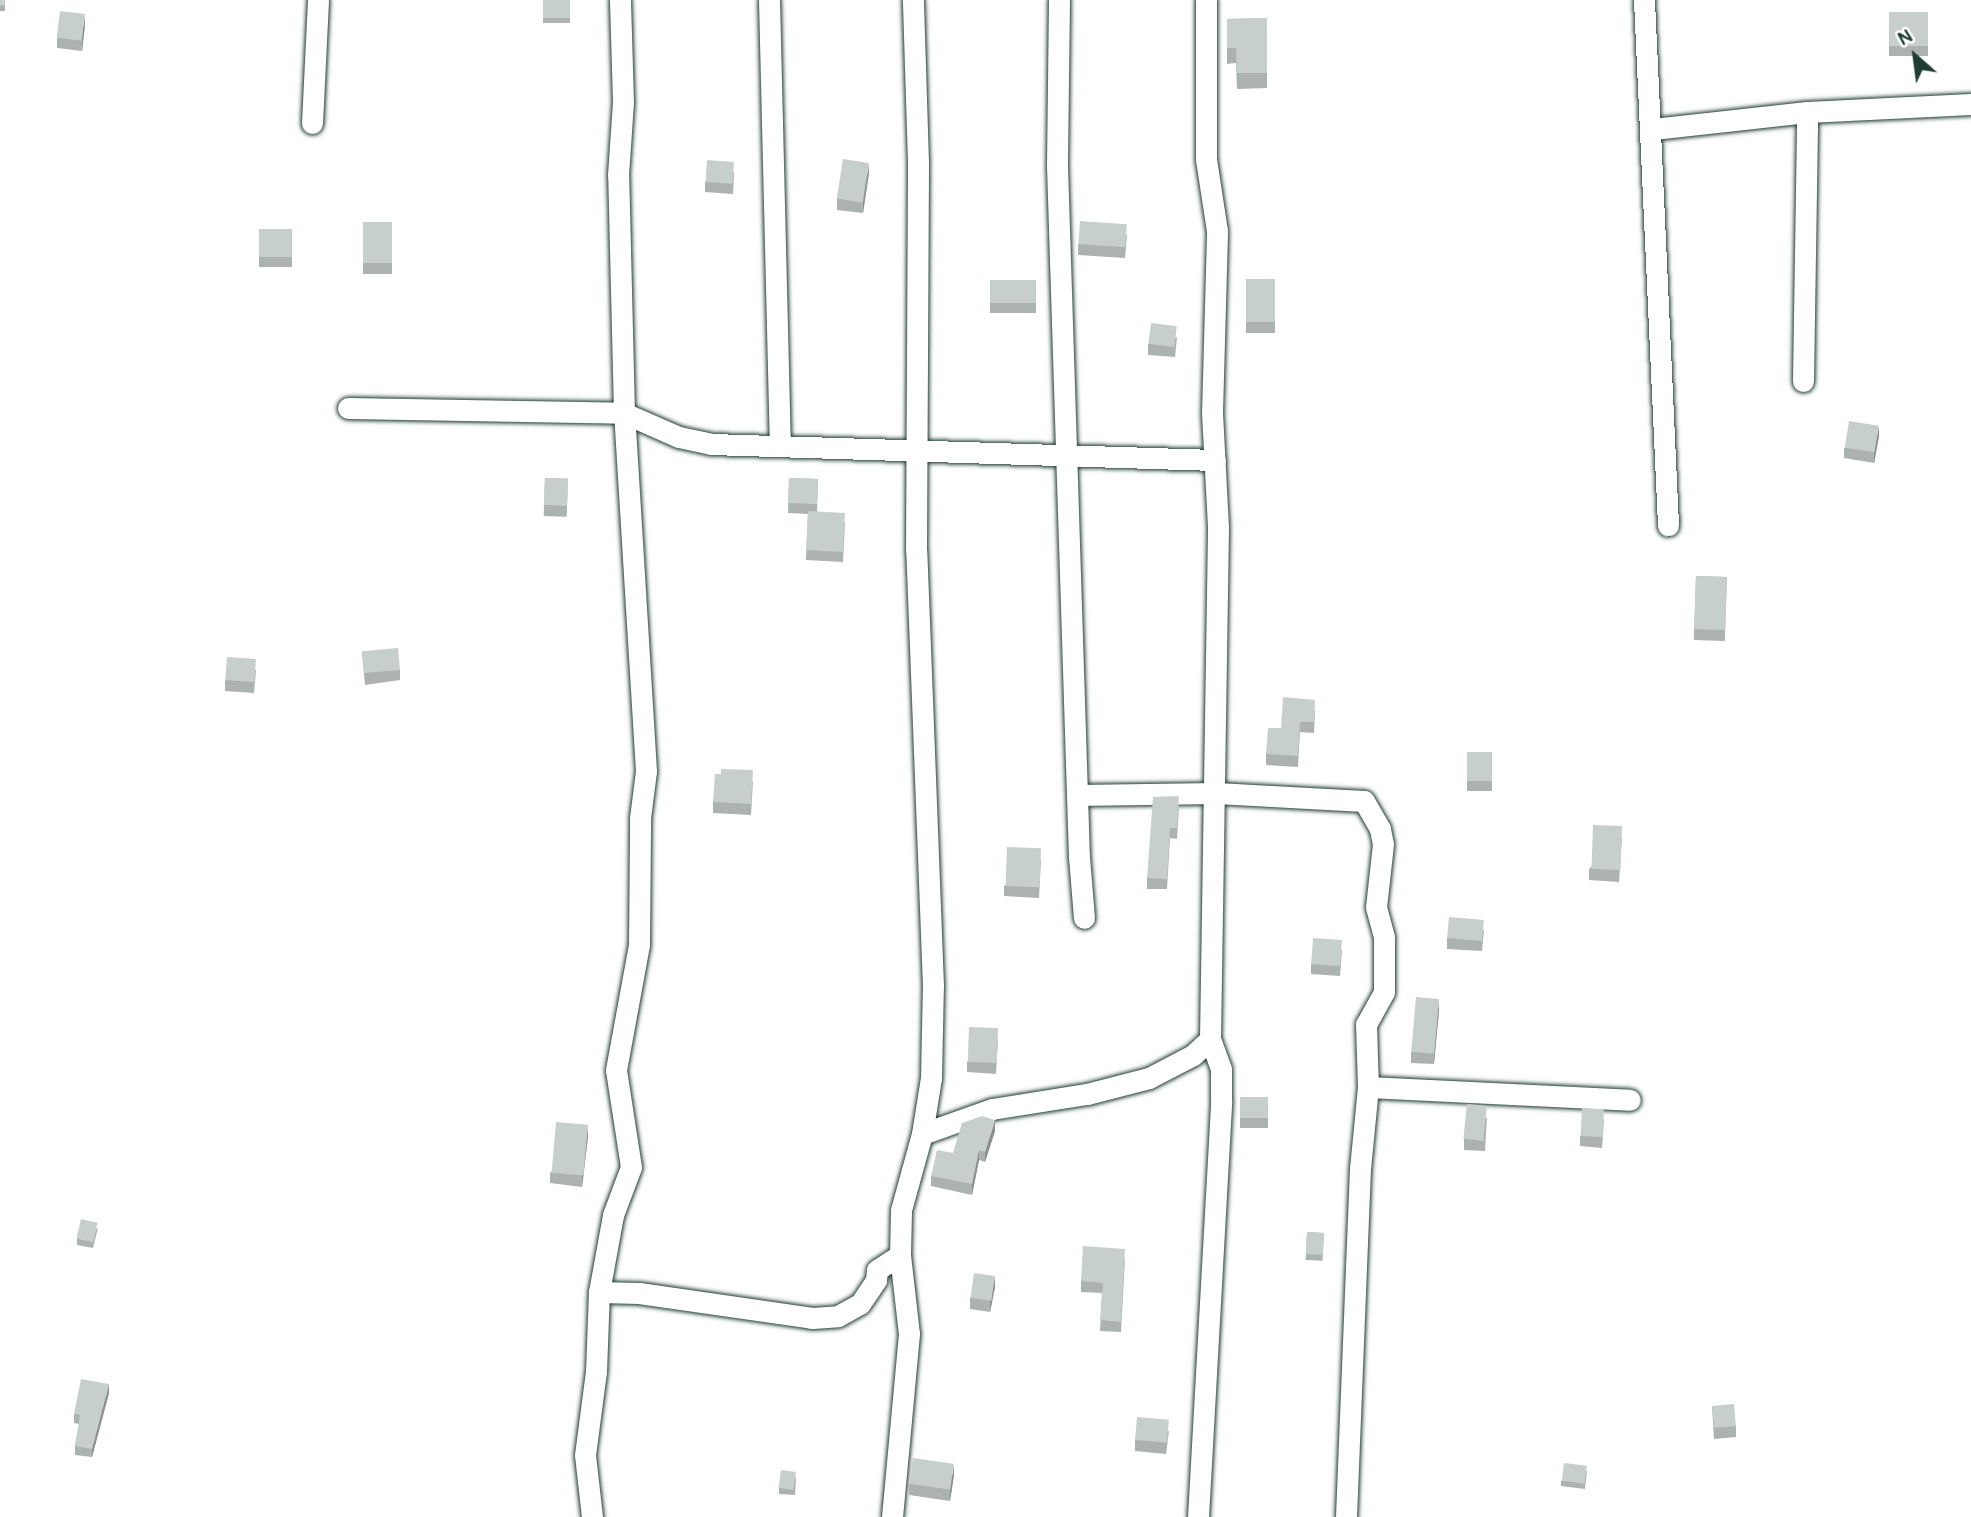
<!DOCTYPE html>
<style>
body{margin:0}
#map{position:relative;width:1971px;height:1517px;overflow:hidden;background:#fff;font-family:Pangolin,sans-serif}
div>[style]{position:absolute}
.roads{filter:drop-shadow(0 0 2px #1f3d34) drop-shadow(0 0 2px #1f3d34)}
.minor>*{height:21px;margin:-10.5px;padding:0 10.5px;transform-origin:10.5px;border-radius:10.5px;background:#fff}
.wall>*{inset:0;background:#abb2af;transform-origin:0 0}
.shaded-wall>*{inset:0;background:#8b918f}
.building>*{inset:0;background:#c7cfcc;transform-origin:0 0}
span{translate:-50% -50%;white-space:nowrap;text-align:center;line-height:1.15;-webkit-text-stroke:6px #fff;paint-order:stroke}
.north{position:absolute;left:1880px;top:21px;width:70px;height:70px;-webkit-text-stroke:5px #fff;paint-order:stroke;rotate:332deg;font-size:19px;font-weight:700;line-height:28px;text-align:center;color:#1f3d34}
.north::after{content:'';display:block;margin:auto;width:24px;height:32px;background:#1f3d34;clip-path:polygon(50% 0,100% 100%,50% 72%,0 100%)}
</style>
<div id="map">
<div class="roads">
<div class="minor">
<i style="left:769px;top:0;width:445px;rotate:88.6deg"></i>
<i style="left:1059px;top:0;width:166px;rotate:90.7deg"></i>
<i style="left:1057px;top:166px;width:691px;rotate:88.18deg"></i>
<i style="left:1079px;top:857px;width:61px;rotate:85.3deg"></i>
<i style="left:1644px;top:0;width:526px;rotate:87.38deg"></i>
<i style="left:312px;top:123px;width:123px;rotate:-87.2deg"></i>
<i style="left:1653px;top:129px;width:155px;rotate:-6.3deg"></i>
<i style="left:1807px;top:112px;width:164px;rotate:-2.8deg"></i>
<i style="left:1803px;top:381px;width:269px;rotate:-89.1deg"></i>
<i style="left:348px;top:408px;width:276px;rotate:1deg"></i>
<i style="left:624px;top:413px;width:60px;rotate:23.6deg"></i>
<i style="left:679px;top:437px;width:33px;rotate:12deg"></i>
<i style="left:711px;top:444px;width:504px;rotate:1.82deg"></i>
<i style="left:1077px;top:795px;width:139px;rotate:-0.8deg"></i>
<i style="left:1216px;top:793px;width:148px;rotate:3.1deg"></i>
<i style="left:1364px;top:801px;width:32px;rotate:60deg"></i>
<i style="left:1380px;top:829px;width:15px;rotate:79deg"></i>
<i style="left:1383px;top:844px;width:63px;rotate:96.3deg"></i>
<i style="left:1376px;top:907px;width:31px;rotate:75deg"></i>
<i style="left:1384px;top:937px;width:55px;rotate:90deg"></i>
<i style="left:1384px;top:992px;width:37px;rotate:119deg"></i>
<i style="left:1366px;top:1024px;width:63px;rotate:88.2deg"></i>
<i style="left:1368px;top:1087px;width:81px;rotate:95.6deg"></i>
<i style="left:1360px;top:1168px;width:349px;rotate:92.3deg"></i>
<i style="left:1368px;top:1087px;width:262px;rotate:2.8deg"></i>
<i style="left:922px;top:1134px;width:74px;rotate:-19.7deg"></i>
<i style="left:992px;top:1109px;width:96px;rotate:-9deg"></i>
<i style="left:1087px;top:1094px;width:64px;rotate:-14.5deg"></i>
<i style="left:1149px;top:1078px;width:50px;rotate:-27.6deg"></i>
<i style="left:1193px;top:1055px;width:23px;rotate:-43deg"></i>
<i style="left:599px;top:1292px;width:40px;rotate:1.4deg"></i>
<i style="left:639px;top:1293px;width:175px;rotate:8.2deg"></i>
<i style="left:812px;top:1318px;width:26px;rotate:-4deg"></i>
<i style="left:838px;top:1316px;width:25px;rotate:-29deg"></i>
<i style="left:860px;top:1304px;width:29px;rotate:-56deg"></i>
<i style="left:876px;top:1280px;width:10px;rotate:-84deg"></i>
<i style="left:877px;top:1270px;width:27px;rotate:-33deg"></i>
<i style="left:592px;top:1517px;width:62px;rotate:-96.4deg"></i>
<i style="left:585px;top:1455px;width:84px;rotate:-82.5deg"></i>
<i style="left:596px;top:1372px;width:80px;rotate:-87.9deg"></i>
<i style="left:599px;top:1292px;width:78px;rotate:-79.7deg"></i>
<i style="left:613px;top:1215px;width:51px;rotate:-69.4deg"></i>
<i style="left:631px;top:1167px;width:98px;rotate:-98.8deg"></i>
<i style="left:616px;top:1070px;width:127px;rotate:-79.6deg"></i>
<i style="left:639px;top:945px;width:127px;rotate:-89.5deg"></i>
<i style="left:640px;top:818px;width:47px;rotate:-82.7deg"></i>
<i style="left:646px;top:771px;width:359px;rotate:-93.5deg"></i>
<i style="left:624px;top:413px;width:238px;rotate:-91.4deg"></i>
<i style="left:618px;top:175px;width:73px;rotate:-86.1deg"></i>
<i style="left:623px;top:102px;width:102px;rotate:-91.7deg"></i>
<i style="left:892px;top:1517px;width:184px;rotate:-84.7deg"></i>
<i style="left:909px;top:1334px;width:80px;rotate:-96.5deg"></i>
<i style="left:900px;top:1255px;width:45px;rotate:-88.7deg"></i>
<i style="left:901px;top:1210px;width:79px;rotate:-74.6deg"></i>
<i style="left:922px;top:1134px;width:57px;rotate:-80.9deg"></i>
<i style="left:931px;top:1078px;width:92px;rotate:-88.8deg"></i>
<i style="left:933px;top:986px;width:436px;rotate:-92.2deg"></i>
<i style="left:916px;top:550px;width:388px;rotate:-89.7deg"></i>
<i style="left:918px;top:162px;width:162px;rotate:-91.8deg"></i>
<i style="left:1198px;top:1517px;width:417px;rotate:-86.8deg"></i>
<i style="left:1221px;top:1101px;width:32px;rotate:-90deg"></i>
<i style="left:1221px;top:1069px;width:32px;rotate:-110deg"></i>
<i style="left:1210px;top:1039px;width:512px;rotate:-89.1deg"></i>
<i style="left:1218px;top:527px;width:114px;rotate:-93deg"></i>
<i style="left:1212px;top:413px;width:182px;rotate:-88.4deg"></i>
<i style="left:1217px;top:231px;width:73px;rotate:-98.7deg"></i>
<i style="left:1206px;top:159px;width:159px;rotate:-90deg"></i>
</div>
</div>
<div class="wall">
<i style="left:0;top:0;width:5px;height:11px"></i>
<i style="left:543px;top:0;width:27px;height:23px"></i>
<i style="left:1889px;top:12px;width:39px;height:44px"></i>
<i style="clip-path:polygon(1267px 18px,1267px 88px,1237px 89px,1236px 63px,1227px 64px,1227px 19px)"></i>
<i style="clip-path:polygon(85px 25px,82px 51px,57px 48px,57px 38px)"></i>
<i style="clip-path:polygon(734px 172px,733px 194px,705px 192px,705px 182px)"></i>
<i style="clip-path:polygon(869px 173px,863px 213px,837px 210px,837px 199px)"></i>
<i style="left:363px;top:222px;width:29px;height:52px"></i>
<i style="left:259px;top:229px;width:33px;height:38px"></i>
<i style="clip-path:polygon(1127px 235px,1125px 258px,1078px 255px,1078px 244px)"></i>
<i style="left:1246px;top:279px;width:29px;height:54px"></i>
<i style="left:990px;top:280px;width:46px;height:33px"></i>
<i style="clip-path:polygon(1177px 337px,1175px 357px,1148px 355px,1148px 344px)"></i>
<i style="clip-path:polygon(1879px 436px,1874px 463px,1844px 458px,1844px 448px)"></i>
<i style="left:545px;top:478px;width:23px;height:38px;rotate:2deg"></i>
<i style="clip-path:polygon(789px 478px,818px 479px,817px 511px,845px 523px,843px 562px,806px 560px,808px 514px,788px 513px)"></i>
<i style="left:1696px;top:576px;width:31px;height:64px;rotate:2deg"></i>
<i style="clip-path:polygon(362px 652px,400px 670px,400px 680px,365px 685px)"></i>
<i style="clip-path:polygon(256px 670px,254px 693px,225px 691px,225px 680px)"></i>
<i style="clip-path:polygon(1315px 710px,1314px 733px,1300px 732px,1298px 767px,1266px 765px,1266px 754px,1281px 728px)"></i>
<i style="left:1467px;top:752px;width:25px;height:39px"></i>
<i style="clip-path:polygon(753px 781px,751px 815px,713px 813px,713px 802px)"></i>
<i style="clip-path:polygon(1179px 807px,1177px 839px,1170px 838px,1167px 889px,1147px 889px,1147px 878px)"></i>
<i style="clip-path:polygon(1622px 837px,1619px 882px,1589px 880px,1589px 869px)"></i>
<i style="clip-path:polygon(1041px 859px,1039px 898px,1004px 896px,1004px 886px)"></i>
<i style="clip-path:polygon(1484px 930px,1482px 951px,1447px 949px,1447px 938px)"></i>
<i style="clip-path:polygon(1342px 950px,1340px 976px,1311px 974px,1311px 964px)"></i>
<i style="clip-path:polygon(1439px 1010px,1434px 1064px,1411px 1063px,1411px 1052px)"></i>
<i style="clip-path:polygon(998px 1039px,996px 1074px,967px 1072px,967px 1062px)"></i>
<i style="left:1240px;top:1097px;width:28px;height:31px"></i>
<i style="clip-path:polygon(1487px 1117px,1485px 1151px,1464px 1150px,1464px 1139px)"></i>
<i style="clip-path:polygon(1604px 1119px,1602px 1148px,1580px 1146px,1580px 1136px)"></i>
<i style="clip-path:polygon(995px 1131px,985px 1162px,979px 1160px,972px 1195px,931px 1186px,931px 1176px,953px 1153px)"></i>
<i style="clip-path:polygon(588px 1136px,582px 1187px,550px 1183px,550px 1173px)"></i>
<i style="clip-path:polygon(98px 1228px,93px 1248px,77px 1245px,77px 1239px)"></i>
<i style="left:1307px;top:1232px;width:17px;height:28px;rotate:3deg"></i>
<i style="clip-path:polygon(1125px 1259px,1121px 1332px,1100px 1331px,1102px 1293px,1081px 1292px,1081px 1281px)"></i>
<i style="clip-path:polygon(995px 1287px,990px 1312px,970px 1309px,970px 1298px)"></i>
<i style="clip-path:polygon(109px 1393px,92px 1457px,75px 1455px,75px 1446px,79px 1424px,74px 1423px,74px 1414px)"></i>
<i style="clip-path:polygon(1712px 1406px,1736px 1426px,1736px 1437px,1714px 1439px)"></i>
<i style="clip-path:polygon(1169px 1431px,1166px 1454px,1135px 1451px,1135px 1440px)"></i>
<i style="clip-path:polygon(1587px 1471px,1585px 1489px,1561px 1486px,1561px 1481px)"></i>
<i style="clip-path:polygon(954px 1475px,950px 1501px,909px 1495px,909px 1484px)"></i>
<i style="clip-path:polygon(796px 1477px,795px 1495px,779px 1494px,779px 1488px)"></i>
</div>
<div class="shaded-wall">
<i style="clip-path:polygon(85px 14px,85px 25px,82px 51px,82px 40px)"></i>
<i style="clip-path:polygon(869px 163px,869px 173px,863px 213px,863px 203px)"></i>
<i style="clip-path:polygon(1879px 426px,1879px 436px,1874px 463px,1874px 453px)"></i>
<i style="clip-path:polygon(1439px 999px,1439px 1010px,1434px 1064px,1434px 1054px)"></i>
<i style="clip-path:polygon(995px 1120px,995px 1131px,985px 1162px,985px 1152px)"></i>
<i style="clip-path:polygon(588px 1125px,588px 1136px,582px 1187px,582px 1176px)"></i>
<i style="clip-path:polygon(979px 1150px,979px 1160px,972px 1195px,972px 1184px)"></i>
<i style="clip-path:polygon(995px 1276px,995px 1287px,990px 1312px,990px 1302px)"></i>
<i style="clip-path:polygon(109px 1384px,109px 1393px,92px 1457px,92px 1449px)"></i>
<i style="clip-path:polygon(954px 1464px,954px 1475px,950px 1501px,950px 1491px)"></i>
</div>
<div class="building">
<i style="clip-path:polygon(0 0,5px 0,5px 6px,0 5px)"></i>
<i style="left:543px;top:0;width:27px;height:18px"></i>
<i style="left:60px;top:11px;width:25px;height:27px;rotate:7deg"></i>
<i style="left:1889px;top:12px;width:39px;height:34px"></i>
<i style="clip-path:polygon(1267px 18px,1267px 73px,1237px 73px,1236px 48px,1227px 48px,1227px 19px)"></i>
<i style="left:843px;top:159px;width:26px;height:40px;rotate:9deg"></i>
<i style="left:707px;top:160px;width:27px;height:22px;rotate:4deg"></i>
<i style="left:1080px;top:221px;width:47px;height:23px;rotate:4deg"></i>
<i style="left:363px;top:222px;width:29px;height:41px"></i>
<i style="left:259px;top:229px;width:33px;height:28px"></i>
<i style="left:1246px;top:279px;width:29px;height:43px"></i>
<i style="left:990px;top:280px;width:46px;height:23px"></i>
<i style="left:1151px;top:323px;width:26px;height:21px;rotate:7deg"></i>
<i style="left:1849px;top:421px;width:30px;height:27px;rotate:9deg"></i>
<i style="left:545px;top:478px;width:23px;height:27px;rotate:2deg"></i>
<i style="left:789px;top:478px;width:29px;height:25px;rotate:2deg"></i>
<i style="left:808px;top:511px;width:37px;height:39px;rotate:3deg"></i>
<i style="left:1696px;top:576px;width:31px;height:53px;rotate:2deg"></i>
<i style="left:398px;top:648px;width:22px;height:36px;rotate:85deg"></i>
<i style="left:227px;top:657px;width:29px;height:23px;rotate:4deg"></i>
<i style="clip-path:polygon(1283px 697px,1315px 700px,1314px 722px,1300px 722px,1298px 756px,1266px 754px,1268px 728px,1281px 728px)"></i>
<i style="left:1467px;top:752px;width:25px;height:29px"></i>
<i style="clip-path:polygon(721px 769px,753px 770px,751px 804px,713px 802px,715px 774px,721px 774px)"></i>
<i style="clip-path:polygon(1179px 796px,1177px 828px,1170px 828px,1167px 879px,1147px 878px,1153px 797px)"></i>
<i style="left:1593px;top:825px;width:29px;height:44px;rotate:2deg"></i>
<i style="left:1007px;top:847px;width:34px;height:39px;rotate:2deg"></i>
<i style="left:1449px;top:917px;width:35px;height:21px;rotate:5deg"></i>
<i style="left:1313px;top:938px;width:29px;height:26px;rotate:4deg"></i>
<i style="left:1416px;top:997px;width:23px;height:55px;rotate:5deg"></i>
<i style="left:969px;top:1027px;width:29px;height:35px;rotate:2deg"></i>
<i style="left:1240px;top:1097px;width:28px;height:21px"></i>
<i style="left:1467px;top:1104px;width:20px;height:35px;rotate:6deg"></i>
<i style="left:1582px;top:1108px;width:22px;height:28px;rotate:3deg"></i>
<i style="clip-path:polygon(982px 1116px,995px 1120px,985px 1152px,979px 1150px,972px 1184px,931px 1176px,937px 1150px,953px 1153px,962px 1123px)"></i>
<i style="left:556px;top:1122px;width:32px;height:51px;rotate:5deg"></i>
<i style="left:81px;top:1219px;width:17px;height:20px;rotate:13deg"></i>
<i style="left:1307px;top:1232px;width:17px;height:22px;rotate:3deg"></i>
<i style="clip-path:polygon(1083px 1246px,1125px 1249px,1121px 1322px,1100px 1320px,1103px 1283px,1081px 1281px)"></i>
<i style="left:974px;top:1273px;width:21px;height:25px;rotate:8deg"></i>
<i style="clip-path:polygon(81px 1379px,109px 1384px,92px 1449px,75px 1446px,80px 1415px,74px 1414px)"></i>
<i style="left:1734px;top:1404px;width:22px;height:22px;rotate:85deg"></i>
<i style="left:1137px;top:1417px;width:32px;height:23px;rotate:5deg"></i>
<i style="left:913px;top:1458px;width:41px;height:26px;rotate:8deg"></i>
<i style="left:1564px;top:1463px;width:23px;height:18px;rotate:7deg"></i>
<i style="left:781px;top:1470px;width:15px;height:18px;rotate:8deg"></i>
</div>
<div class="north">N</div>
</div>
